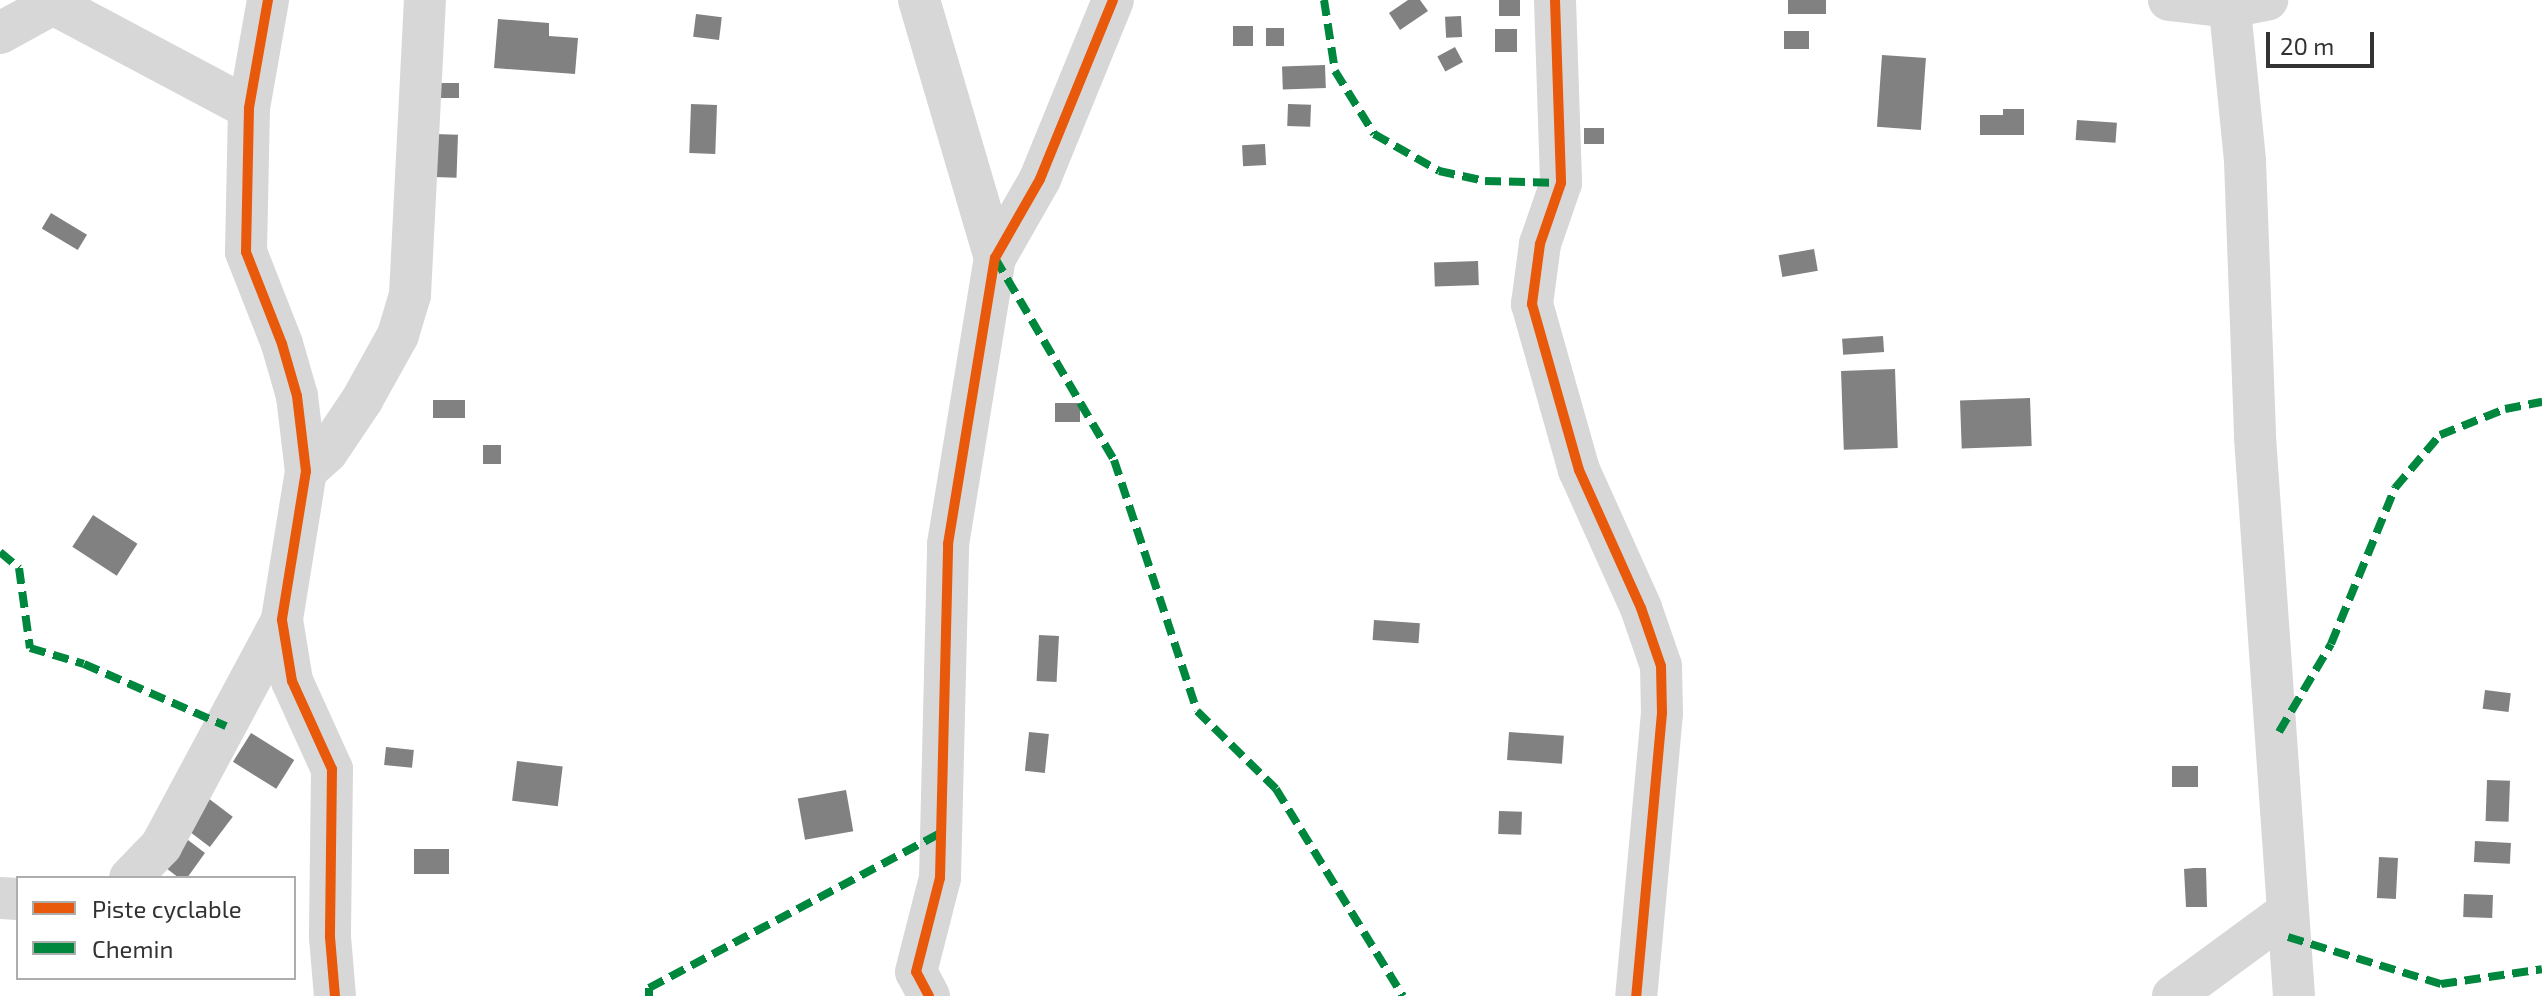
<!DOCTYPE html>
<style>
body{margin:0}
#map{position:relative;width:2542px;height:996px;overflow:hidden;background:#fff;font-family:"Exo 2",sans-serif}
div>[style]{position:absolute}
.building>*{inset:0;background:#818181;transform-origin:0 0}
.minor>*{height:42px;margin:-21px;padding:0 21px;transform-origin:21px;border-radius:21px;background:#d7d7d7}
.quiet>*{height:8px;margin-top:-4px;transform-origin:0;background:repeating-linear-gradient(90deg,#00873e 0 16px,transparent 0 24px)}
.cycleway>*{height:10px;margin:-5px;padding:0 5px;transform-origin:5px;border-radius:5px;background:#e8590c}
span{translate:-50% -50%;white-space:nowrap;text-align:center;line-height:1.15;-webkit-text-stroke:8px #fff;paint-order:stroke}
.legend{position:absolute;left:16px;top:876px;width:280px;height:104px;box-sizing:border-box;background:#fff;border:2px solid #adadad;margin:0;padding:10px 14px;list-style:none;font-size:24px;color:#333}
.legend li{display:flex;align-items:center;gap:16px;height:40px}
.legend b{width:40px;border:2px solid #adadad}
.scale{position:absolute;left:2266px;top:32px;width:108px;height:36px;box-sizing:border-box;border:4px solid #333;border-top:0;padding-left:10px;font-size:24px;line-height:28px;white-space:nowrap;color:#333;-webkit-text-stroke:6px #fff;paint-order:stroke}
</style>
<div id="map">
<div class="building">
<i style="clip-path:polygon(1408px 0,1420px 0,1428px 11px,1400px 30px,1389px 13px)"></i>
<i style="left:1499px;top:0;width:21px;height:16px"></i>
<i style="left:1788px;top:0;width:38px;height:14px"></i>
<i style="left:696px;top:14px;width:26px;height:23px;rotate:7deg"></i>
<i style="left:1461px;top:16px;width:21px;height:16px;rotate:87deg"></i>
<i style="clip-path:polygon(498px 19px,549px 23px,549px 36px,578px 38px,575px 74px,494px 68px)"></i>
<i style="left:1233px;top:26px;width:20px;height:20px"></i>
<i style="left:1266px;top:28px;width:18px;height:18px"></i>
<i style="left:1495px;top:29px;width:22px;height:23px"></i>
<i style="left:1784px;top:31px;width:25px;height:18px"></i>
<i style="left:1455px;top:47px;width:17px;height:20px;rotate:62deg"></i>
<i style="left:1882px;top:55px;width:44px;height:72px;rotate:4deg"></i>
<i style="left:1325px;top:65px;width:23px;height:43px;rotate:88deg"></i>
<i style="left:441px;top:83px;width:18px;height:15px"></i>
<i style="left:691px;top:104px;width:26px;height:49px;rotate:2deg"></i>
<i style="left:1288px;top:104px;width:23px;height:22px;rotate:2deg"></i>
<i style="clip-path:polygon(2003px 109px,2024px 109px,2024px 135px,1980px 135px,1980px 115px,2003px 115px)"></i>
<i style="left:2077px;top:120px;width:40px;height:20px;rotate:4deg"></i>
<i style="left:1604px;top:128px;width:16px;height:20px;rotate:90deg"></i>
<i style="left:435px;top:134px;width:23px;height:43px;rotate:2deg"></i>
<i style="left:1265px;top:144px;width:21px;height:23px;rotate:87deg"></i>
<i style="left:51px;top:213px;width:42px;height:18px;rotate:31deg"></i>
<i style="left:1814px;top:249px;width:22px;height:36px;rotate:80deg"></i>
<i style="left:1478px;top:261px;width:24px;height:44px;rotate:88deg"></i>
<i style="left:1883px;top:336px;width:16px;height:41px;rotate:86deg"></i>
<i style="left:1895px;top:369px;width:79px;height:54px;rotate:88deg"></i>
<i style="left:2030px;top:398px;width:48px;height:70px;rotate:88deg"></i>
<i style="left:433px;top:400px;width:32px;height:18px"></i>
<i style="left:1055px;top:403px;width:25px;height:19px"></i>
<i style="left:483px;top:445px;width:18px;height:19px"></i>
<i style="left:93px;top:515px;width:53px;height:38px;rotate:33deg"></i>
<i style="left:1374px;top:620px;width:46px;height:20px;rotate:4deg"></i>
<i style="left:1039px;top:635px;width:20px;height:46px;rotate:3deg"></i>
<i style="left:2485px;top:690px;width:26px;height:19px;rotate:7deg"></i>
<i style="left:1029px;top:732px;width:20px;height:39px;rotate:6deg"></i>
<i style="left:1509px;top:732px;width:55px;height:28px;rotate:4deg"></i>
<i style="left:251px;top:733px;width:51px;height:34px;rotate:32deg"></i>
<i style="left:386px;top:747px;width:28px;height:18px;rotate:6deg"></i>
<i style="left:517px;top:761px;width:46px;height:40px;rotate:7deg"></i>
<i style="left:2172px;top:766px;width:26px;height:21px"></i>
<i style="left:2487px;top:780px;width:23px;height:41px;rotate:2deg"></i>
<i style="left:846px;top:790px;width:42px;height:49px;rotate:80deg"></i>
<i style="left:208px;top:798px;width:31px;height:38px;rotate:37deg"></i>
<i style="left:1499px;top:811px;width:23px;height:23px;rotate:2deg"></i>
<i style="clip-path:polygon(188px 840px,205px 853px,187px 878px,179px 878px,166px 868px)"></i>
<i style="left:2475px;top:841px;width:36px;height:21px;rotate:3deg"></i>
<i style="left:414px;top:849px;width:35px;height:25px"></i>
<i style="left:2379px;top:857px;width:19px;height:41px;rotate:3deg"></i>
<i style="clip-path:polygon(2194px 868px,2206px 868px,2207px 907px,2186px 907px,2184px 869px)"></i>
<i style="left:2464px;top:894px;width:29px;height:23px;rotate:2deg"></i>
</div>
<div class="minor">
<i style="left:58px;top:0;width:6px;rotate:141deg"></i>
<i style="left:53px;top:4px;width:222px;rotate:28deg"></i>
<i style="left:268px;top:0;width:110px;rotate:100deg"></i>
<i style="left:249px;top:108px;width:144px;rotate:91.2deg"></i>
<i style="left:246px;top:252px;width:99px;rotate:68.6deg"></i>
<i style="left:282px;top:344px;width:54px;rotate:73.9deg"></i>
<i style="left:297px;top:396px;width:76px;rotate:83.2deg"></i>
<i style="left:306px;top:471px;width:151px;rotate:99.2deg"></i>
<i style="left:282px;top:620px;width:62px;rotate:80.7deg"></i>
<i style="left:292px;top:681px;width:97px;rotate:65.6deg"></i>
<i style="left:332px;top:769px;width:168px;rotate:90.7deg"></i>
<i style="left:330px;top:937px;width:59px;rotate:85.2deg"></i>
<i style="left:919px;top:0;width:269px;rotate:73.6deg"></i>
<i style="left:1555px;top:0;width:183px;rotate:88.1deg"></i>
<i style="left:1561px;top:183px;width:65px;rotate:109deg"></i>
<i style="left:1540px;top:244px;width:61px;rotate:97.6deg"></i>
<i style="left:1532px;top:304px;width:173px;rotate:74.2deg"></i>
<i style="left:1579px;top:470px;width:151px;rotate:65.8deg"></i>
<i style="left:1641px;top:608px;width:61px;rotate:71deg"></i>
<i style="left:1661px;top:666px;width:47px;rotate:88.8deg"></i>
<i style="left:1662px;top:713px;width:284px;rotate:95.2deg"></i>
<i style="left:2169px;top:0;width:61px;rotate:6.5deg"></i>
<i style="left:2230px;top:7px;width:38px;rotate:-11deg"></i>
<i style="left:2229px;top:0;width:162px;rotate:84.3deg"></i>
<i style="left:2245px;top:161px;width:276px;rotate:87.9deg"></i>
<i style="left:2255px;top:437px;width:560px;rotate:86.01deg"></i>
<i style="left:0;top:33px;width:60px;rotate:-28.7deg"></i>
<i style="left:306px;top:471px;width:28px;rotate:-42deg"></i>
<i style="left:327px;top:452px;width:63px;rotate:-56.1deg"></i>
<i style="left:362px;top:400px;width:74px;rotate:-61deg"></i>
<i style="left:398px;top:335px;width:42px;rotate:-73.3deg"></i>
<i style="left:410px;top:295px;width:295px;rotate:-87.1deg"></i>
<i style="left:130px;top:878px;width:45px;rotate:-45.9deg"></i>
<i style="left:161px;top:846px;width:256px;rotate:-61.8deg"></i>
<i style="left:0;top:898px;width:18px;rotate:3deg"></i>
<i style="left:929px;top:996px;width:27px;rotate:-118deg"></i>
<i style="left:916px;top:972px;width:97px;rotate:-75.7deg"></i>
<i style="left:940px;top:878px;width:334px;rotate:-88.6deg"></i>
<i style="left:948px;top:544px;width:290px;rotate:-80.7deg"></i>
<i style="left:995px;top:258px;width:91px;rotate:-60.3deg"></i>
<i style="left:1040px;top:179px;width:193px;rotate:-67.8deg"></i>
<i style="left:2173px;top:996px;width:140px;rotate:-36.3deg"></i>
</div>
<div class="quiet">
<i style="left:1324px;top:0;width:72px;rotate:81.2deg"></i>
<i style="left:1335px;top:71px;width:74px;rotate:58.2deg"></i>
<i style="left:1374px;top:134px;width:75px;rotate:29.6deg"></i>
<i style="left:1439px;top:171px;width:47px;rotate:12.3deg"></i>
<i style="left:1485px;top:181px;width:76px;rotate:1.5deg"></i>
<i style="left:995px;top:258px;width:234px;rotate:59.5deg"></i>
<i style="left:1114px;top:460px;width:264px;rotate:71.7deg"></i>
<i style="left:1197px;top:711px;width:111px;rotate:44.6deg"></i>
<i style="left:1276px;top:789px;width:243px;rotate:58.5deg"></i>
<i style="left:0;top:552px;width:25px;rotate:40deg"></i>
<i style="left:19px;top:568px;width:81px;rotate:82.2deg"></i>
<i style="left:30px;top:648px;width:56px;rotate:16.5deg"></i>
<i style="left:84px;top:664px;width:155px;rotate:23.6deg"></i>
<i style="left:2279px;top:732px;width:102px;rotate:-59.4deg"></i>
<i style="left:2331px;top:644px;width:169px;rotate:-67.7deg"></i>
<i style="left:2395px;top:488px;width:70px;rotate:-49.7deg"></i>
<i style="left:2440px;top:435px;width:70px;rotate:-21.8deg"></i>
<i style="left:2505px;top:409px;width:38px;rotate:-11deg"></i>
<i style="left:2288px;top:937px;width:160px;rotate:17.1deg"></i>
<i style="left:2441px;top:984px;width:102px;rotate:-8.4deg"></i>
<i style="left:649px;top:996px;width:8px;rotate:-90deg"></i>
<i style="left:649px;top:988px;width:332px;rotate:-28deg"></i>
</div>
<div class="cycleway">
<i style="left:268px;top:0;width:110px;rotate:100deg"></i>
<i style="left:249px;top:108px;width:144px;rotate:91.2deg"></i>
<i style="left:246px;top:252px;width:99px;rotate:68.6deg"></i>
<i style="left:282px;top:344px;width:54px;rotate:73.9deg"></i>
<i style="left:297px;top:396px;width:76px;rotate:83.2deg"></i>
<i style="left:306px;top:471px;width:151px;rotate:99.2deg"></i>
<i style="left:282px;top:620px;width:62px;rotate:80.7deg"></i>
<i style="left:292px;top:681px;width:97px;rotate:65.6deg"></i>
<i style="left:332px;top:769px;width:168px;rotate:90.7deg"></i>
<i style="left:330px;top:937px;width:59px;rotate:85.2deg"></i>
<i style="left:1555px;top:0;width:183px;rotate:88.1deg"></i>
<i style="left:1561px;top:183px;width:65px;rotate:109deg"></i>
<i style="left:1540px;top:244px;width:61px;rotate:97.6deg"></i>
<i style="left:1532px;top:304px;width:173px;rotate:74.2deg"></i>
<i style="left:1579px;top:470px;width:151px;rotate:65.8deg"></i>
<i style="left:1641px;top:608px;width:61px;rotate:71deg"></i>
<i style="left:1661px;top:666px;width:47px;rotate:88.8deg"></i>
<i style="left:1662px;top:713px;width:284px;rotate:95.2deg"></i>
<i style="left:929px;top:996px;width:27px;rotate:-118deg"></i>
<i style="left:916px;top:972px;width:97px;rotate:-75.7deg"></i>
<i style="left:940px;top:878px;width:334px;rotate:-88.6deg"></i>
<i style="left:948px;top:544px;width:290px;rotate:-80.7deg"></i>
<i style="left:995px;top:258px;width:91px;rotate:-60.3deg"></i>
<i style="left:1040px;top:179px;width:193px;rotate:-67.8deg"></i>
</div>
<ul class="legend">
<li><b style="height:10px;background:#e8590c"></b>Piste cyclable</li>
<li><b style="height:10px;background:#00873e"></b>Chemin</li>
</ul>
<div class="scale">20 m</div>
</div>
